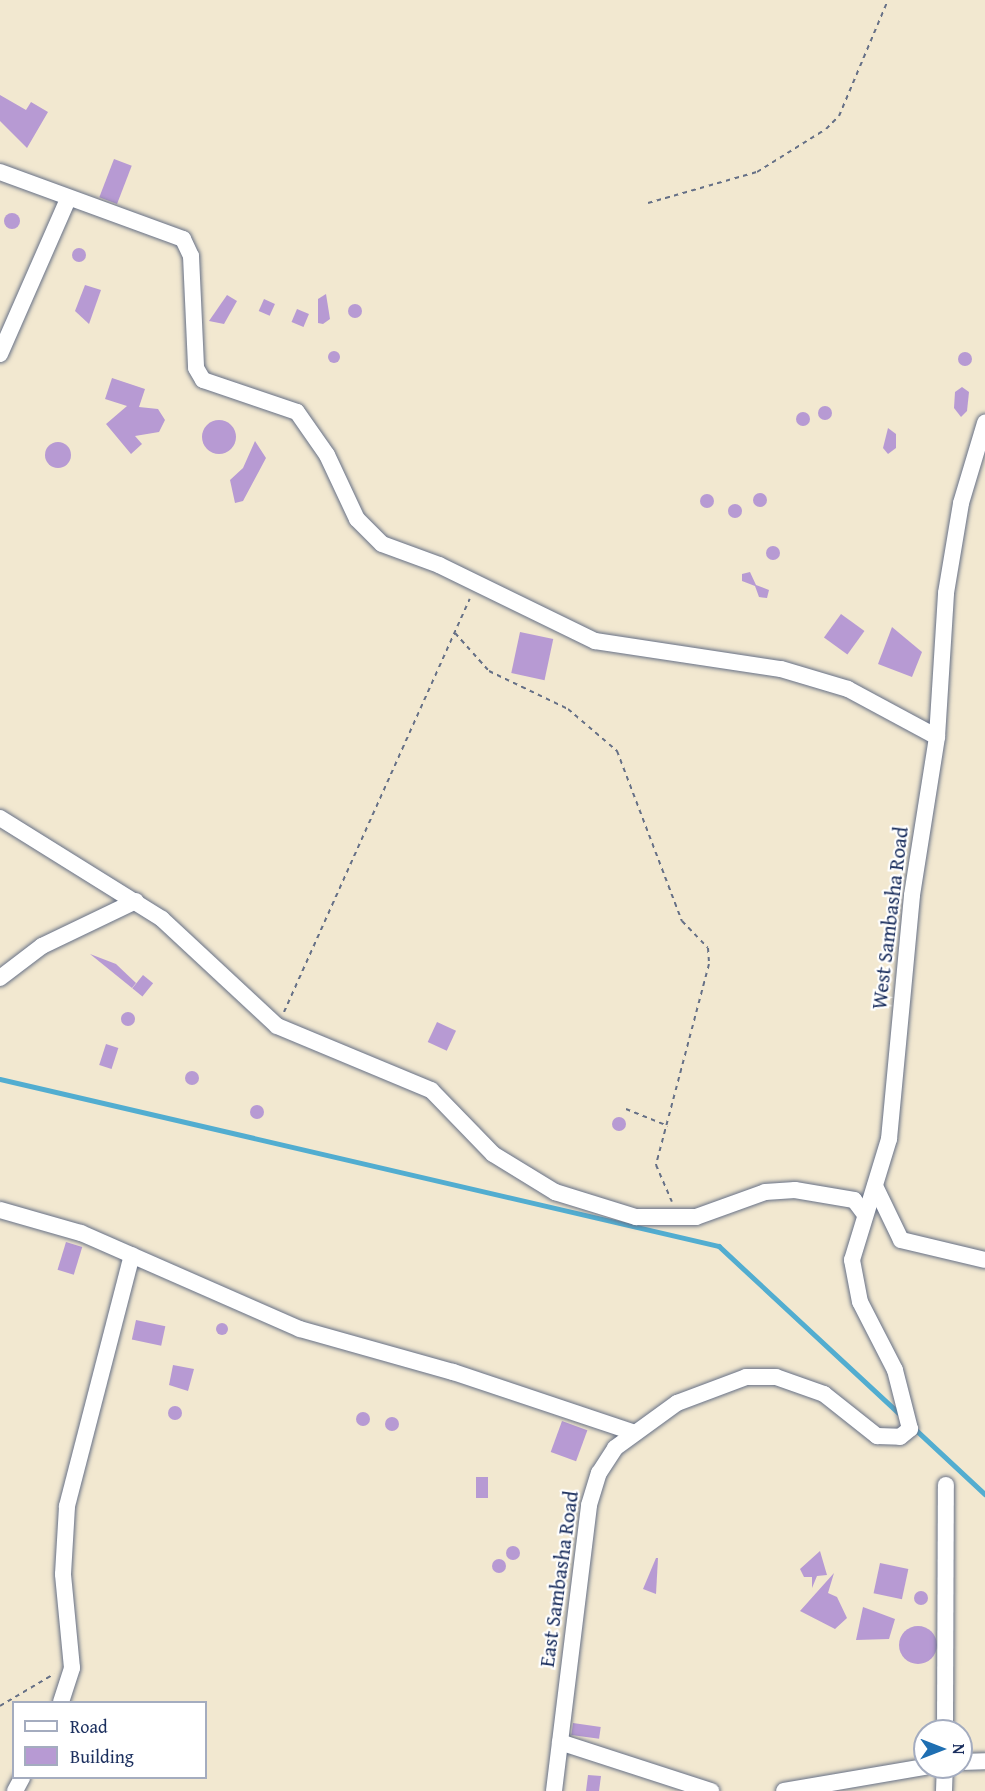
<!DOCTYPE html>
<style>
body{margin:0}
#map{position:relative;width:985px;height:1791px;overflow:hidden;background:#f2e8d0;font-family:"Gentium Book Plus",serif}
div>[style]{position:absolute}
.stream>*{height:4.5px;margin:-2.25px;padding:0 2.25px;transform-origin:2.25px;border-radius:2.25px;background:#52add0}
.building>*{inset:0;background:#b79ad3;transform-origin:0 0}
.round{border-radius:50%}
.path>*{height:2px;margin-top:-1px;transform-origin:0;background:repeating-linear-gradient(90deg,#667086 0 4.5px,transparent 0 9px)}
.roads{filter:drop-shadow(0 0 2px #667086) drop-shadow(0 0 2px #667086)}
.minor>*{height:16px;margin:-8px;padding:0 8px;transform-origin:8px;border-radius:8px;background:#fff}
span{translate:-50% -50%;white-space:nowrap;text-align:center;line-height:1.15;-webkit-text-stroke:4.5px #fff;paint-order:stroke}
.street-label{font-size:21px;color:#1b2f5e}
.legend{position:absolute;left:12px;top:1701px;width:195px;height:78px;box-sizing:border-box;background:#fff;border:2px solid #a4acbf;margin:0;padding:8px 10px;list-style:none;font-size:18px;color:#1b2f5e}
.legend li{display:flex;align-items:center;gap:12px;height:30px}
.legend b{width:30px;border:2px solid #a4acbf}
.north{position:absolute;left:913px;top:1719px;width:60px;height:60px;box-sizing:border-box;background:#fff;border:2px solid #a4acbf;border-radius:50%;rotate:90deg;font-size:16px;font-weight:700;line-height:24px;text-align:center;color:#1b2f5e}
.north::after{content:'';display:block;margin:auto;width:21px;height:27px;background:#1f6fb2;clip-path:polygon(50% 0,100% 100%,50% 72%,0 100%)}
</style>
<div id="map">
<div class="stream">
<i style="left:0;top:1079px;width:738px;rotate:13.08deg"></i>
<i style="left:719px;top:1246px;width:250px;rotate:42.9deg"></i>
<i style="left:914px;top:1428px;width:97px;rotate:42.9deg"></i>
</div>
<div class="building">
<i style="clip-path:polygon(0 95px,26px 110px,31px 102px,48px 112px,27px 148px,0 121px)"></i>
<i style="left:114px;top:159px;width:19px;height:41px;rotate:21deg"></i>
<i class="round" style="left:4px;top:213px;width:16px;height:16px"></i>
<i class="round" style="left:72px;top:248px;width:14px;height:14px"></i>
<i style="clip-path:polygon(85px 285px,101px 290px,89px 324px,75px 311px)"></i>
<i style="clip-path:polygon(326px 294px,330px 319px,323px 324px,318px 323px,318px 299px)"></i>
<i style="clip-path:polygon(227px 295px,237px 301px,224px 324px,209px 321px)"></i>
<i style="left:264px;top:299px;width:12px;height:13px;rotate:24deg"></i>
<i class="round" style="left:348px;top:304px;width:14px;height:14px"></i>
<i style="left:297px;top:309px;width:13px;height:14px;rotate:23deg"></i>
<i class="round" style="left:328px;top:351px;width:12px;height:12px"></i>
<i class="round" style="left:958px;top:352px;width:14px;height:14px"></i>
<i style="clip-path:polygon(112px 378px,145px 389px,139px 407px,158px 409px,165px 420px,159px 432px,135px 436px,142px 444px,131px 454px,106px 424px,127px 406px,105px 399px)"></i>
<i style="clip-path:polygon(962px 387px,969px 392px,967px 411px,961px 417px,954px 408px,955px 392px)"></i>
<i class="round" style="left:818px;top:406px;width:14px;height:14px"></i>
<i class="round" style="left:796px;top:412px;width:14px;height:14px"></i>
<i class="round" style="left:202px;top:420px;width:34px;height:34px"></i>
<i style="clip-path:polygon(888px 428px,896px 434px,896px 448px,888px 454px,883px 448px)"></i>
<i style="clip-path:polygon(255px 441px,266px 458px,243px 501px,235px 503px,230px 480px,243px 468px)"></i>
<i class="round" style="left:45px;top:442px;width:26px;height:26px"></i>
<i class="round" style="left:753px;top:493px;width:14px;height:14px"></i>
<i class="round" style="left:700px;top:494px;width:14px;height:14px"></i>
<i class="round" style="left:728px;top:504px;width:14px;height:14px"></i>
<i class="round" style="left:766px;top:546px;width:14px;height:14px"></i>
<i style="clip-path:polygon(750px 572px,756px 585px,769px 590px,767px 598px,759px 597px,755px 586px,742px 581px,742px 574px)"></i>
<i style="left:841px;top:614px;width:29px;height:29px;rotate:36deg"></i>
<i style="clip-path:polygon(892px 627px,922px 652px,912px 677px,878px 664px)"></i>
<i style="left:520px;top:632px;width:34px;height:42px;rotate:12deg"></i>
<i style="clip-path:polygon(90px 954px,116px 964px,136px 983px,132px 988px)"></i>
<i style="left:143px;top:975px;width:13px;height:17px;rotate:39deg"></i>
<i class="round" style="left:121px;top:1012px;width:14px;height:14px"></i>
<i style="left:437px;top:1022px;width:21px;height:22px;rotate:25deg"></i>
<i style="left:106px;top:1044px;width:13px;height:22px;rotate:18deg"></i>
<i class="round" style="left:185px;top:1071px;width:14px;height:14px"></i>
<i class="round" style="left:250px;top:1105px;width:14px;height:14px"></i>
<i class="round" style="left:612px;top:1117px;width:14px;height:14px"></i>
<i style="left:66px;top:1242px;width:17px;height:29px;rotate:17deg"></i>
<i style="left:136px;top:1320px;width:30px;height:20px;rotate:12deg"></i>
<i class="round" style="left:216px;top:1323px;width:12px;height:12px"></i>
<i style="clip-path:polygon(173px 1365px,194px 1369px,188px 1391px,169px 1385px)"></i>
<i class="round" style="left:168px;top:1406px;width:14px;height:14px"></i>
<i class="round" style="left:356px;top:1412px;width:14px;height:14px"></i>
<i class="round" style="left:385px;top:1417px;width:14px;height:14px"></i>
<i style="left:562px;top:1421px;width:27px;height:33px;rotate:20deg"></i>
<i style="left:476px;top:1477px;width:12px;height:21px"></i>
<i class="round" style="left:506px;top:1546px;width:14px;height:14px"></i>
<i style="clip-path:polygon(820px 1551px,827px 1575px,817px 1576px,812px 1588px,812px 1577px,804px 1577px,800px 1569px)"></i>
<i style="clip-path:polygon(656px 1558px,658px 1558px,656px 1594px,643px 1589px)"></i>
<i class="round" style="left:492px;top:1559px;width:14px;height:14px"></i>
<i style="left:880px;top:1563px;width:29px;height:31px;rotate:12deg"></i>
<i style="clip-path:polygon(834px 1573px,828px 1593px,837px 1597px,847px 1618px,835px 1629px,800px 1611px)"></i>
<i class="round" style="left:914px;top:1591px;width:14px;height:14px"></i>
<i style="clip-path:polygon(863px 1607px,895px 1619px,889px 1639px,856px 1640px)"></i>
<i class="round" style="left:899px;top:1626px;width:38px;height:38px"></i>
<i style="left:573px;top:1723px;width:28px;height:12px;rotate:8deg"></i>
<i style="clip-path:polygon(588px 1775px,601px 1776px,599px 1791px,586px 1791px)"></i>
</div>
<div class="path">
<i style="left:648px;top:203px;width:113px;rotate:-15.9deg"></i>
<i style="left:757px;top:172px;width:81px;rotate:-31.9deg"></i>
<i style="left:826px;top:129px;width:18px;rotate:-45deg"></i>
<i style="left:839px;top:116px;width:126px;rotate:-67.1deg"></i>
<i style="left:455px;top:633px;width:51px;rotate:48.2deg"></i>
<i style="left:489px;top:671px;width:88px;rotate:25.7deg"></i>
<i style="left:568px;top:709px;width:65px;rotate:40.6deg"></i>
<i style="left:617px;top:751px;width:182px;rotate:69.1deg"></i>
<i style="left:682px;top:921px;width:37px;rotate:46deg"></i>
<i style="left:708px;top:948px;width:16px;rotate:86deg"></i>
<i style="left:709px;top:964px;width:208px;rotate:104.8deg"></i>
<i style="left:656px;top:1165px;width:40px;rotate:66.6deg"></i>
<i style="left:284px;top:1012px;width:453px;rotate:-65.8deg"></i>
<i style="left:626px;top:1109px;width:45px;rotate:22deg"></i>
<i style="left:0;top:1706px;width:63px;rotate:-30.7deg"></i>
</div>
<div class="roads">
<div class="minor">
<i style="left:0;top:172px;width:195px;rotate:20.1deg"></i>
<i style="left:183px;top:239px;width:19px;rotate:65deg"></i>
<i style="left:191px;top:256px;width:112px;rotate:87.4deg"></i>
<i style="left:196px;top:368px;width:14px;rotate:60deg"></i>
<i style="left:203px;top:380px;width:99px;rotate:18.8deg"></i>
<i style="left:297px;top:412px;width:52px;rotate:55.1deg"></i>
<i style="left:327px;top:455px;width:71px;rotate:64.9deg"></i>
<i style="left:357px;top:519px;width:35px;rotate:45deg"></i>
<i style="left:382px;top:544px;width:61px;rotate:20.2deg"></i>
<i style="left:439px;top:565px;width:174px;rotate:26deg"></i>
<i style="left:595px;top:641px;width:188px;rotate:8.6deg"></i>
<i style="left:781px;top:669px;width:70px;rotate:16.6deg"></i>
<i style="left:848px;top:689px;width:101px;rotate:28.3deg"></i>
<i style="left:0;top:354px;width:169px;rotate:-66.3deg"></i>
<i style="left:0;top:818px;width:191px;rotate:31.9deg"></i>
<i style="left:162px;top:919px;width:157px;rotate:42.9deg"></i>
<i style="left:277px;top:1026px;width:167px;rotate:22.6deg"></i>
<i style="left:431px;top:1090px;width:89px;rotate:45.9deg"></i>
<i style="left:493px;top:1154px;width:73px;rotate:31.5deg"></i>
<i style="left:555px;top:1192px;width:85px;rotate:17.2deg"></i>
<i style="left:636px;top:1217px;width:60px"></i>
<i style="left:696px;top:1217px;width:73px;rotate:-19.9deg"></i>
<i style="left:765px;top:1192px;width:30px;rotate:-4deg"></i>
<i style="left:795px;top:1190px;width:60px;rotate:9.6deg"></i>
<i style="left:854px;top:1200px;width:15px;rotate:53deg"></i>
<i style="left:0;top:978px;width:53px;rotate:-37.3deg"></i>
<i style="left:42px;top:946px;width:104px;rotate:-25.6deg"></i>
<i style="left:875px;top:1186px;width:60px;rotate:64.3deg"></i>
<i style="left:901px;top:1240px;width:86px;rotate:13.4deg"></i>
<i style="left:0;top:1210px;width:84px;rotate:15.9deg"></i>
<i style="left:81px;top:1233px;width:239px;rotate:23.7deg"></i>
<i style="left:300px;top:1329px;width:159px;rotate:15.7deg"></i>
<i style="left:453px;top:1372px;width:189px;rotate:18.5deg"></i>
<i style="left:61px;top:1702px;width:36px;rotate:-72deg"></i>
<i style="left:72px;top:1668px;width:94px;rotate:-95.5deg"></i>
<i style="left:63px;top:1574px;width:68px;rotate:-86.6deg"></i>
<i style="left:67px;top:1506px;width:259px;rotate:-75.5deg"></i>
<i style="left:945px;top:1731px;width:246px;rotate:-89.8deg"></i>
<i style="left:560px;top:1742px;width:159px;rotate:18deg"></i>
<i style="left:961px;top:1762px;width:24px;rotate:-2deg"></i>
<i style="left:15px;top:1791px;width:15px;rotate:-62deg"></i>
<i style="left:554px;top:1791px;width:288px;rotate:-83deg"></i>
<i style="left:589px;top:1505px;width:34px;rotate:-73deg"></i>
<i style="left:599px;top:1473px;width:30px;rotate:-57deg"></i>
<i style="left:615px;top:1448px;width:77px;rotate:-36deg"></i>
<i style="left:677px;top:1403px;width:74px;rotate:-20.6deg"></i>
<i style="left:746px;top:1377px;width:30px"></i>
<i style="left:776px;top:1377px;width:51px;rotate:19.5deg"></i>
<i style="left:824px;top:1394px;width:68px;rotate:38.4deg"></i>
<i style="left:877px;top:1436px;width:23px;rotate:2deg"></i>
<i style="left:900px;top:1437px;width:13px;rotate:-39deg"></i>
<i style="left:910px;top:1429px;width:61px;rotate:-104.3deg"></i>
<i style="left:895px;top:1370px;width:76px;rotate:-117.2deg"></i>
<i style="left:860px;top:1302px;width:43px;rotate:-100.8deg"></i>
<i style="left:852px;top:1260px;width:127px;rotate:-73deg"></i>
<i style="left:889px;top:1139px;width:245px;rotate:-84.6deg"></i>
<i style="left:912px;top:895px;width:160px;rotate:-81deg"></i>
<i style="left:937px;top:737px;width:144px;rotate:-86.4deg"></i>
<i style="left:946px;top:593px;width:91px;rotate:-80.5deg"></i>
<i style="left:961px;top:503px;width:84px;rotate:-73.3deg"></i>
<i style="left:784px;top:1791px;width:143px;rotate:-9.7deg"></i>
<i style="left:944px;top:1791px;width:24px;rotate:-88deg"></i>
</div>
</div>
<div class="street-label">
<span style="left:890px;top:918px;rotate:-83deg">West Sambasha Road</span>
<span style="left:559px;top:1579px;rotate:-82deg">East Sambasha Road</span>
</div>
<ul class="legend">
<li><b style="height:8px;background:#fff"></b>Road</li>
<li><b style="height:16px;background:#b79ad3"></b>Building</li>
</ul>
<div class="north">N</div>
</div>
